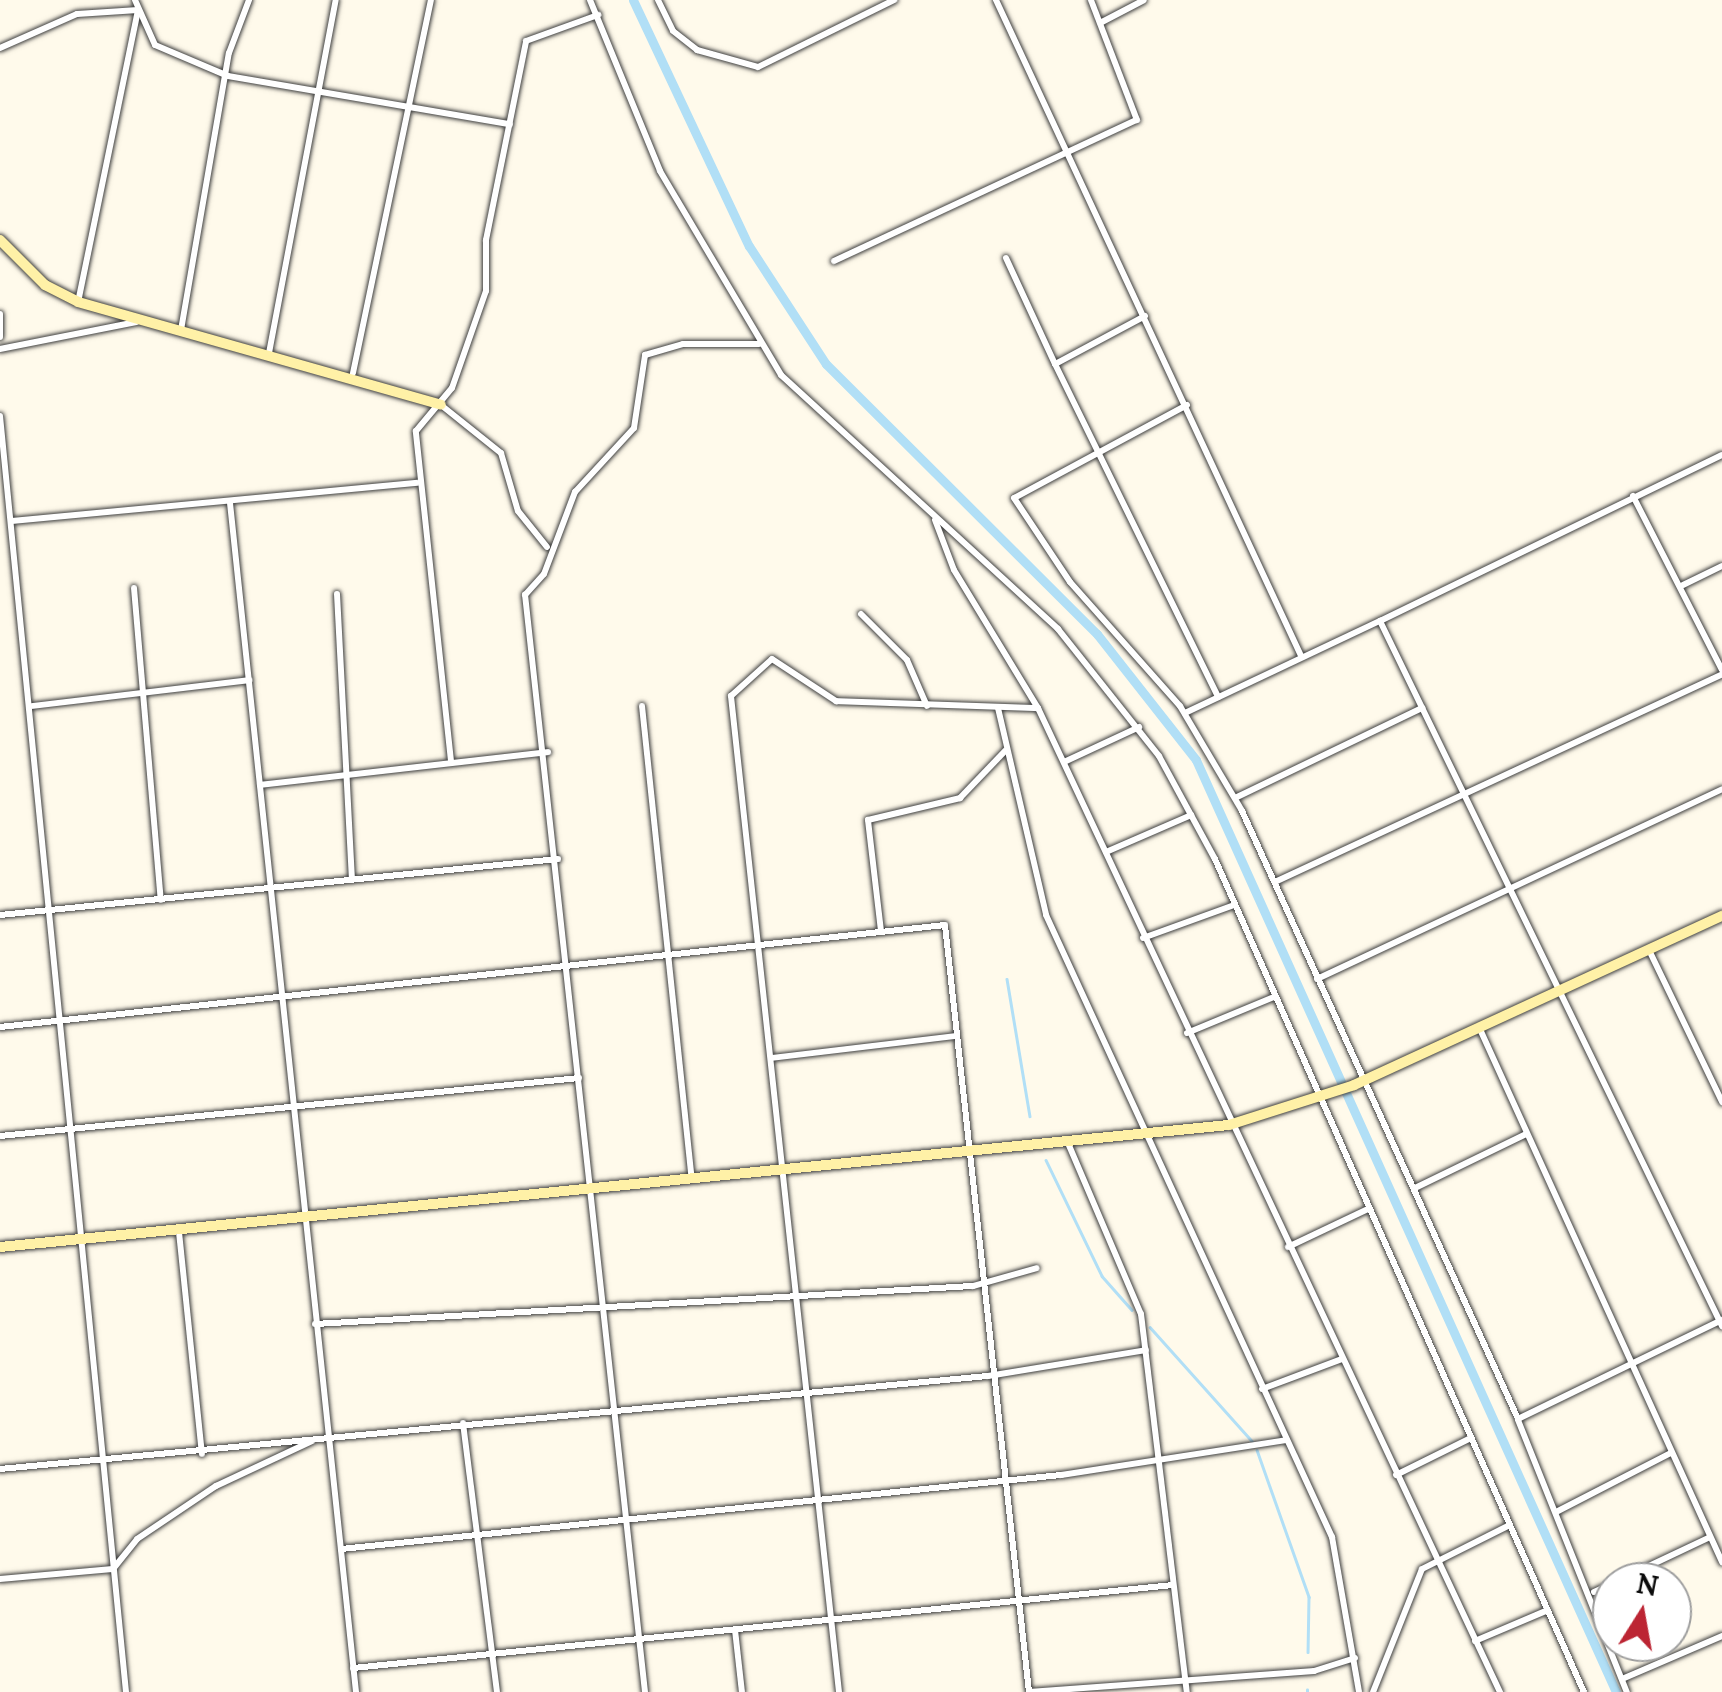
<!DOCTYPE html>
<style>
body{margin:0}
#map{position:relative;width:1722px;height:1692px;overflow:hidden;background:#fffaeb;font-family:Lora,serif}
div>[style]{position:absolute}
.stream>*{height:2.5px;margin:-1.25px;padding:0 1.25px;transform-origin:1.25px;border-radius:1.25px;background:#b1dff6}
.canal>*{height:9px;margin:-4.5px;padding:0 4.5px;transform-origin:4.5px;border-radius:4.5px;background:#b1dff6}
.roads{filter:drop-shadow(0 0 2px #3f3f3f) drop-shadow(0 0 2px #3f3f3f)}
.street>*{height:6px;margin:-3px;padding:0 3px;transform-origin:3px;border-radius:3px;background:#fff}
.secondary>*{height:10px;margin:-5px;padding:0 5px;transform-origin:5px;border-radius:5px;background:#fff1a7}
span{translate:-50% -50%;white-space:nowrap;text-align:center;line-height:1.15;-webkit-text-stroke:10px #fff;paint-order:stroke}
.north{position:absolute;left:1592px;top:1562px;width:100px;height:100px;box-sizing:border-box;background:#fff;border:2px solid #9e9e9e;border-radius:50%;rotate:11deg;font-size:28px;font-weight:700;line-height:40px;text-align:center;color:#0c0c0c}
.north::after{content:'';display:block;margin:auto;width:35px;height:45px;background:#bc2533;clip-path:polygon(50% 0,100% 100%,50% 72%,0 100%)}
</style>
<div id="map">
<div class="stream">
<i style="left:1007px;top:979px;width:139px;rotate:80.5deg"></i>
<i style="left:1046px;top:1160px;width:129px;rotate:64.2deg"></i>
<i style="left:1102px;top:1276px;width:45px;rotate:48.6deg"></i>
<i style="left:1150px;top:1327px;width:153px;rotate:48.2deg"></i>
<i style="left:1257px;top:1450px;width:156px;rotate:70.5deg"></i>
<i style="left:1309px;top:1597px;width:55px;rotate:91deg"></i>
<i style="left:1307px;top:1692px;width:2px;rotate:-90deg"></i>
</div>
<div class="canal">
<i style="left:633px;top:0;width:272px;rotate:64.8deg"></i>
<i style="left:749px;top:246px;width:141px;rotate:56.9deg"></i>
<i style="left:826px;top:364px;width:383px;rotate:44.9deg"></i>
<i style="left:1097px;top:634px;width:160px;rotate:51.8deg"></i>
<i style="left:1196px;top:760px;width:1022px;rotate:65.74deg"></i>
</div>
<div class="roads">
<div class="street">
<i style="left:135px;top:0;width:49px;rotate:66deg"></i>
<i style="left:155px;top:45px;width:79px;rotate:23deg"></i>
<i style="left:228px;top:76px;width:286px;rotate:9.7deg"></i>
<i style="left:590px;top:0;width:185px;rotate:67.7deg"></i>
<i style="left:660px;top:171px;width:237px;rotate:59.3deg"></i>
<i style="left:781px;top:375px;width:376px;rotate:42.5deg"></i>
<i style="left:1058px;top:629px;width:162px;rotate:51.5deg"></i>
<i style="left:1159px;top:756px;width:117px;rotate:61.5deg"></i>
<i style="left:1215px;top:859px;width:911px;rotate:66.11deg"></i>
<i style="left:658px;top:0;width:34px;rotate:64deg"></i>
<i style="left:673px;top:31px;width:31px;rotate:38deg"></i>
<i style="left:697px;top:50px;width:63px;rotate:15.6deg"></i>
<i style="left:758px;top:67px;width:152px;rotate:-26.2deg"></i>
<i style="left:996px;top:0;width:723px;rotate:65.06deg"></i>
<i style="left:1102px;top:22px;width:47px;rotate:-27.6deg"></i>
<i style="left:0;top:48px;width:84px;rotate:-23.8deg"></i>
<i style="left:77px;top:14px;width:61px;rotate:-3.8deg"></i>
<i style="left:138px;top:10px;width:298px;rotate:101.6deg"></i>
<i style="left:1006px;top:258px;width:117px;rotate:65.2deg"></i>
<i style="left:834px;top:261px;width:334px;rotate:-25deg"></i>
<i style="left:1137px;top:120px;width:129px;rotate:-111deg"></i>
<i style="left:0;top:314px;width:23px;rotate:90deg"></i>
<i style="left:1145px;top:316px;width:102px;rotate:151.9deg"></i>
<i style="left:1055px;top:364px;width:371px;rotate:63.9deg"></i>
<i style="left:181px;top:330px;width:281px;rotate:-80.2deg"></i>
<i style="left:229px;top:53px;width:57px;rotate:-69.3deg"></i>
<i style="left:0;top:349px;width:139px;rotate:-11.2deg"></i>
<i style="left:269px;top:353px;width:359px;rotate:-79.3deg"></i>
<i style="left:353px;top:373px;width:381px;rotate:-78.2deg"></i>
<i style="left:441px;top:405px;width:77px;rotate:38.7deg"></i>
<i style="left:501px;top:453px;width:60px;rotate:73.7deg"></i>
<i style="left:518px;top:511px;width:46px;rotate:51.1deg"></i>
<i style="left:1187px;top:405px;width:196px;rotate:151.7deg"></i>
<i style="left:1014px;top:498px;width:101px;rotate:56.3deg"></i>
<i style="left:1070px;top:582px;width:166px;rotate:48.4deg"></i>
<i style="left:1180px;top:706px;width:122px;rotate:59.4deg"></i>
<i style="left:1242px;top:811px;width:668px;rotate:65.58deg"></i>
<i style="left:1518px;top:1419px;width:227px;rotate:-25.9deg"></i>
<i style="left:0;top:416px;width:1282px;rotate:84.36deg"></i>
<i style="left:1633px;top:496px;width:195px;rotate:62.9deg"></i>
<i style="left:230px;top:503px;width:1196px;rotate:83.95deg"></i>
<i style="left:935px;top:520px;width:53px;rotate:69.2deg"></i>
<i style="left:954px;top:570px;width:162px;rotate:58.7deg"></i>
<i style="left:1038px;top:708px;width:1087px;rotate:64.85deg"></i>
<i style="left:12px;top:521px;width:407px;rotate:-5.4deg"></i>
<i style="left:1683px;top:585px;width:43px;rotate:-26deg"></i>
<i style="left:134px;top:588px;width:313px;rotate:85.1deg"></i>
<i style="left:337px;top:594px;width:286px;rotate:87deg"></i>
<i style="left:861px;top:614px;width:65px;rotate:45deg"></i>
<i style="left:907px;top:660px;width:50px;rotate:66.5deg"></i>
<i style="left:1380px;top:621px;width:380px;rotate:-25.9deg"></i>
<i style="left:32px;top:706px;width:219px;rotate:-6.8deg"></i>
<i style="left:642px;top:706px;width:476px;rotate:84deg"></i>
<i style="left:998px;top:708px;width:212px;rotate:76.9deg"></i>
<i style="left:1046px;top:915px;width:685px;rotate:65.31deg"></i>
<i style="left:1332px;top:1537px;width:157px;rotate:80.1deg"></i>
<i style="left:1185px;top:713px;width:216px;rotate:-25.3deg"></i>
<i style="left:1380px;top:621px;width:784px;rotate:64.12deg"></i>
<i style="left:451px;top:761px;width:332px;rotate:-96.1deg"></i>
<i style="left:416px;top:431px;width:56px;rotate:-50.1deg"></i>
<i style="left:452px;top:388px;width:103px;rotate:-70.7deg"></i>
<i style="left:486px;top:291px;width:51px;rotate:-90deg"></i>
<i style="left:486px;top:240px;width:203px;rotate:-78.6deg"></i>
<i style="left:526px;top:41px;width:77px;rotate:-19.9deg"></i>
<i style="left:1064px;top:762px;width:83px;rotate:-25deg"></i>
<i style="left:260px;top:785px;width:290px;rotate:-6.5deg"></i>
<i style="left:1235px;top:798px;width:208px;rotate:-25.7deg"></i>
<i style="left:1106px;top:852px;width:93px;rotate:-23.5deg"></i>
<i style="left:1277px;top:881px;width:491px;rotate:-24.9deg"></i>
<i style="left:0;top:915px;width:561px;rotate:-5.73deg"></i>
<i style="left:881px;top:931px;width:112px;rotate:-96.7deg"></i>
<i style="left:868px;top:820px;width:95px;rotate:-13.4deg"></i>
<i style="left:960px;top:798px;width:66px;rotate:-46.2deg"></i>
<i style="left:1143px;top:938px;width:97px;rotate:-19.9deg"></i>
<i style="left:1649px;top:950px;width:169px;rotate:64.3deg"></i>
<i style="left:1317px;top:979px;width:447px;rotate:-25.1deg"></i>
<i style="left:0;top:1027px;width:950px;rotate:-6.16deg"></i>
<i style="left:945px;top:925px;width:772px;rotate:83.75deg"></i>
<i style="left:1479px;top:1027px;width:588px;rotate:65.57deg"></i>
<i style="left:1187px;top:1033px;width:94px;rotate:-22.5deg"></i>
<i style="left:771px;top:1058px;width:186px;rotate:-6.8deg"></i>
<i style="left:0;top:1136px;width:582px;rotate:-5.72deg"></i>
<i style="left:1068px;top:1143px;width:186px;rotate:66.9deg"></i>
<i style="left:1141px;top:1314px;width:381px;rotate:83.1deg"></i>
<i style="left:1415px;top:1188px;width:123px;rotate:-25.9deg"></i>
<i style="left:179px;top:1232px;width:223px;rotate:84.1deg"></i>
<i style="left:1288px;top:1247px;width:89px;rotate:-25.4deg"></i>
<i style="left:315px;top:1324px;width:659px;rotate:-3.31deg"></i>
<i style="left:973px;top:1286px;width:66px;rotate:-15.7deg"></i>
<i style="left:1262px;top:1389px;width:85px;rotate:-20.6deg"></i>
<i style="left:1518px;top:1420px;width:293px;rotate:68.2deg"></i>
<i style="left:463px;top:1423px;width:271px;rotate:82.8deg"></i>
<i style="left:0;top:1469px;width:992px;rotate:-5.38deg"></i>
<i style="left:988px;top:1376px;width:160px;rotate:-9.3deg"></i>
<i style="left:1396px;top:1475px;width:84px;rotate:-26.3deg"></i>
<i style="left:1558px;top:1511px;width:127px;rotate:-27.2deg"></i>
<i style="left:341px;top:1549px;width:724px;rotate:-5.87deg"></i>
<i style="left:1061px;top:1475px;width:228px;rotate:-8.8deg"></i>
<i style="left:0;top:1579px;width:113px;rotate:-5.1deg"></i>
<i style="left:113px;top:1569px;width:38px;rotate:-51deg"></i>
<i style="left:137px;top:1539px;width:95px;rotate:-33.9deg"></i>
<i style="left:216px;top:1486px;width:106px;rotate:-25.1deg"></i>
<i style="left:1615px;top:1582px;width:105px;rotate:-25.3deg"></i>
<i style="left:1594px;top:1592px;width:20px;rotate:-24deg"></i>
<i style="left:735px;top:1630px;width:62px;rotate:83.6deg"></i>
<i style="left:1475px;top:1641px;width:79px;rotate:-23deg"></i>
<i style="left:353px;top:1668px;width:824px;rotate:-5.78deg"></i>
<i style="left:1622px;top:1679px;width:109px;rotate:-23.3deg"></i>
<i style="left:645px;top:1692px;width:1104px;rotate:-96.24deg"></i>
<i style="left:525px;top:595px;width:28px;rotate:-48deg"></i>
<i style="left:544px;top:574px;width:88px;rotate:-69.3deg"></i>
<i style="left:575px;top:492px;width:87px;rotate:-47.3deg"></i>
<i style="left:634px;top:428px;width:74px;rotate:-81.4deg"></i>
<i style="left:645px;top:355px;width:40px;rotate:-16deg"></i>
<i style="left:683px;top:344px;width:76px"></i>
<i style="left:839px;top:1692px;width:1002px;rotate:-96.19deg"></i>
<i style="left:731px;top:696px;width:55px;rotate:-42.1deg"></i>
<i style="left:772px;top:659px;width:77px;rotate:33.3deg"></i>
<i style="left:836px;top:701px;width:202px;rotate:2deg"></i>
<i style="left:1029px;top:1692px;width:286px;rotate:-4.2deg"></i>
<i style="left:1314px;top:1671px;width:43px;rotate:-17.6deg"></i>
<i style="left:1373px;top:1692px;width:132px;rotate:-68.3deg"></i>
<i style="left:1422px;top:1569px;width:98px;rotate:-26.6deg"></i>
</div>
<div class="secondary">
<i style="left:0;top:240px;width:64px;rotate:45deg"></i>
<i style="left:45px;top:285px;width:37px;rotate:27deg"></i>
<i style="left:78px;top:302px;width:377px;rotate:15.8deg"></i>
<i style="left:0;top:1247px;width:1235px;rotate:-5.67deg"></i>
<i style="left:1229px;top:1125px;width:131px;rotate:-17.7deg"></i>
<i style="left:1354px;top:1085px;width:405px;rotate:-24.7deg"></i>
</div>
</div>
<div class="north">N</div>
</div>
